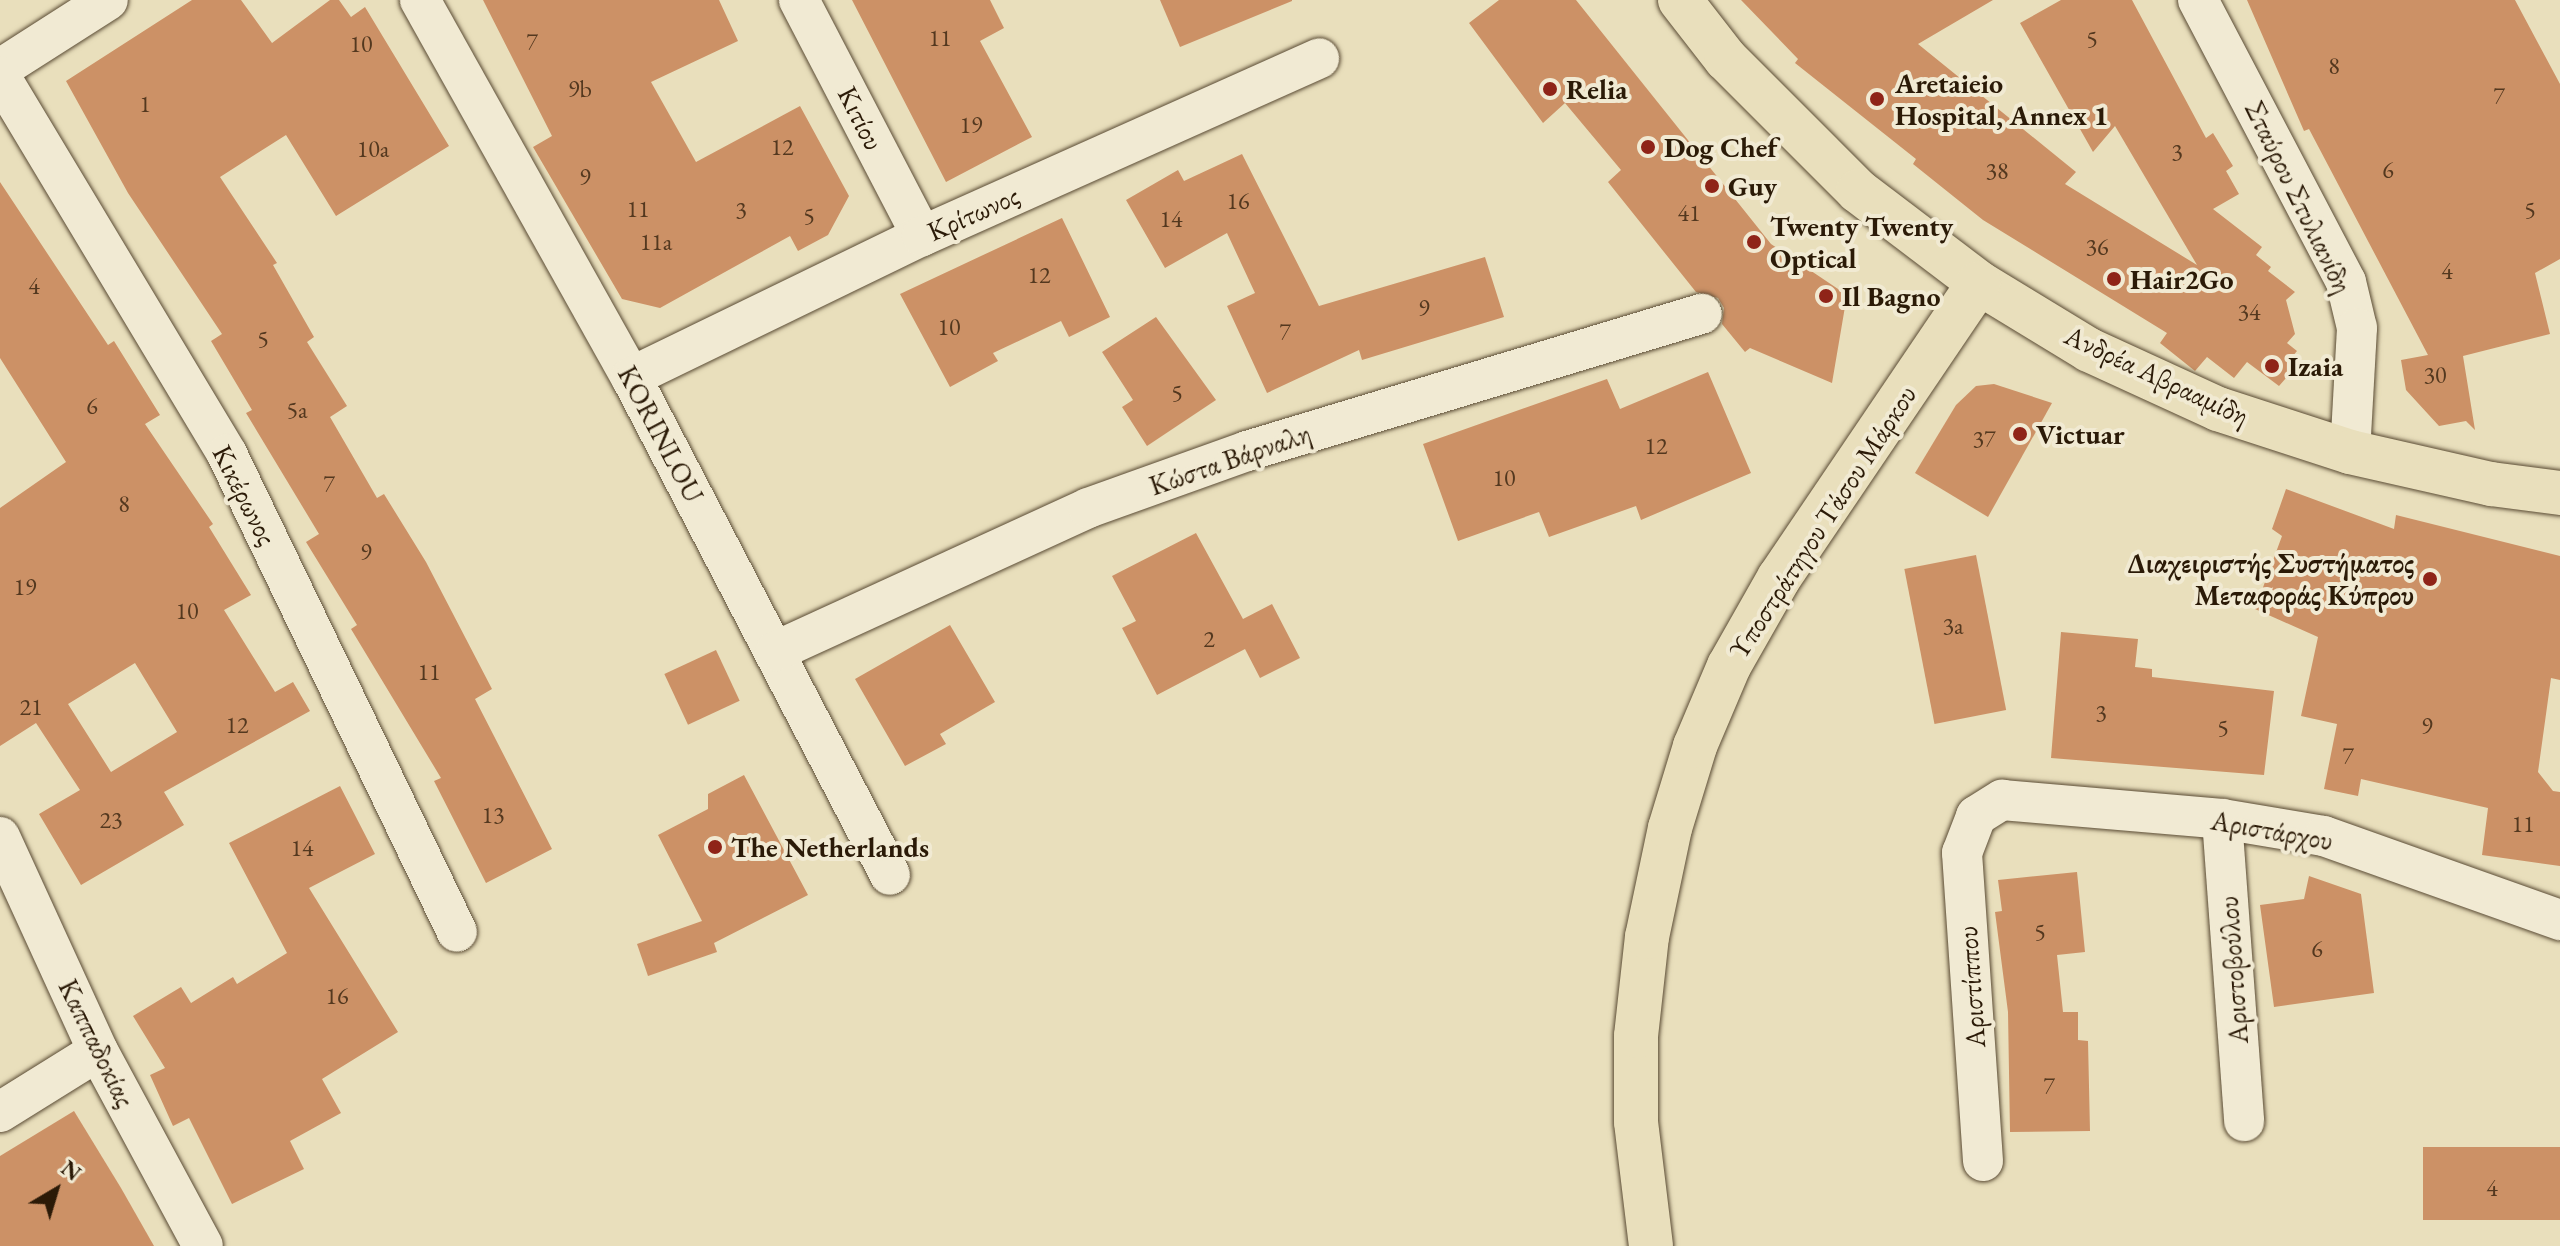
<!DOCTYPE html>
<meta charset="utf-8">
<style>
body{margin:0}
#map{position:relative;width:2560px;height:1246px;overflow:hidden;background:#e9dfbc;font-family:"EB Garamond",serif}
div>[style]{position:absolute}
.building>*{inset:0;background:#cc9166;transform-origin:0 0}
.roads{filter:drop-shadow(0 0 2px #5a4b34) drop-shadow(0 0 2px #5a4b34)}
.minor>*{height:40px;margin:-20px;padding:0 20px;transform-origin:20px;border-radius:20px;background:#f1ead3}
.major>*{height:44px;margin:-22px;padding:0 22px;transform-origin:22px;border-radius:22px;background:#e9dfbc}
.dots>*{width:22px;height:22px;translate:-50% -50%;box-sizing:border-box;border:4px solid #f1ead3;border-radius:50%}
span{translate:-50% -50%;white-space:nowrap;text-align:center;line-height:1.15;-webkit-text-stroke:8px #f1ead3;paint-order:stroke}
.number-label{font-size:24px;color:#53381f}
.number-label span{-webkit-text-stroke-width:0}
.poi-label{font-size:28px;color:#2b1a07;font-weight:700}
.left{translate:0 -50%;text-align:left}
.right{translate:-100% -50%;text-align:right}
.street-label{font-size:28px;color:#2b1a07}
.north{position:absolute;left:16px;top:1150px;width:80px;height:80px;-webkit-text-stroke:6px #f1ead3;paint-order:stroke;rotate:38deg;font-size:22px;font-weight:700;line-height:32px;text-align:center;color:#2b1a07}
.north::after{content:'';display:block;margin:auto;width:28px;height:36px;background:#2b1a07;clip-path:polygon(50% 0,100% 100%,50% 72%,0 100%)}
</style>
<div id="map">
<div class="building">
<i style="clip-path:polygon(192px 0,241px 0,272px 43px,330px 0,339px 0,351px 17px,365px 7px,449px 146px,336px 216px,286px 135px,220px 177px,277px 263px,273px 265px,314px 337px,307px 342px,347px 406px,330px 417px,377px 498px,384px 494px,426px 562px,492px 689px,475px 699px,552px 849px,486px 883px,434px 781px,441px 778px,351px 629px,357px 625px,306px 542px,319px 534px,246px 413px,252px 410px,211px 341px,222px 334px,128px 193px,66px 81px)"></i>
<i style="clip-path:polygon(483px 0,719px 0,738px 41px,651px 82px,696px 162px,800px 106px,849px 196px,828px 235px,798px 251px,790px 236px,660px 308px,622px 299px,533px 147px,552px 136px)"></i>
<i style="clip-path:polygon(852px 0,990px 0,1004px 28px,980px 41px,1032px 137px,946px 182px)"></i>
<i style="clip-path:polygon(1160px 0,1292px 0,1292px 1px,1180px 47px)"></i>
<i style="clip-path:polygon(1499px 0,1576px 0,1771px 244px,1847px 295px,1832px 383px,1750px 348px,1745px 352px,1722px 324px,1724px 308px,1718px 298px,1696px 292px,1608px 182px,1621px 170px,1565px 103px,1543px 123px,1469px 23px)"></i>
<i style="clip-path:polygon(1741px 0,1993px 0,1918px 44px,2076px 172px,2065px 184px,2197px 265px,2115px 126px,2093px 152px,2020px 23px,2061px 0,2132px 0,2206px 138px,2213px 133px,2233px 166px,2226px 171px,2239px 194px,2213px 209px,2262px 247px,2256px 255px,2271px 267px,2268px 271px,2295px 292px,2286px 300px,2295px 334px,2287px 343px,2297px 351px,2292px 357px,2299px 363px,2279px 386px,2247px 362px,2234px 378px,2207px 357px,2195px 371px,2160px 343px,2167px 333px,1983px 220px,1913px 164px,1916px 159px,1795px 63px,1798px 59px)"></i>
<i style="clip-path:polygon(2247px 0,2515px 0,2560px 84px,2560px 259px,2535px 273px,2550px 334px,2463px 356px,2475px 430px,2466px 421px,2439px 426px,2406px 390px,2401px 360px,2428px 355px,2309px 129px,2304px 131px)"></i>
<i style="clip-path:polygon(1242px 154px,1319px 306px,1485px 257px,1504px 317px,1362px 360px,1359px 350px,1267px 393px,1227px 306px,1255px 293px,1227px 233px,1165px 268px,1126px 200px,1178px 170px,1184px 181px)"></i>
<i style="clip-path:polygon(evenodd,0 182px,108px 345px,114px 341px,160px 415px,145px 424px,213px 524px,209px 527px,251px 595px,224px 610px,275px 692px,293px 682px,310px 711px,164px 792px,184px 825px,81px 885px,39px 814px,80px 790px,36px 723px,0 746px,0 508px,66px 462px,0 358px,0 182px,135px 663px,177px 732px,111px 772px,68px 704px,135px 663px)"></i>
<i style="clip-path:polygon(1062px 218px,1110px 317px,1069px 337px,1061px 321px,993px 353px,998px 361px,950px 387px,900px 294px)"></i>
<i style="clip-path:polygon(1156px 317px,1216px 400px,1147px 446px,1122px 407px,1133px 400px,1102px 352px)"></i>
<i style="clip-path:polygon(1708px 372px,1751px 473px,1641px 520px,1636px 506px,1549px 537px,1539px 512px,1458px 541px,1423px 444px,1607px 379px,1620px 409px)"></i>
<i style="clip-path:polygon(1994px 384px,2052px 403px,1988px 517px,1915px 473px,1956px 405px,1976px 386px)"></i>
<i style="clip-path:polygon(2286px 489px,2394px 529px,2396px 515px,2560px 556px,2560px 680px,2551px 678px,2538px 772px,2553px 791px,2560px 792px,2560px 866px,2482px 855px,2488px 808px,2361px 779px,2358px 796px,2324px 789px,2337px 724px,2301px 716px,2318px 637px,2255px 609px,2282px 536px,2272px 529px)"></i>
<i style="clip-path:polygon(1196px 533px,1243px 619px,1272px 604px,1300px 658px,1260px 678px,1245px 649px,1157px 695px,1122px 628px,1136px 621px,1112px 576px)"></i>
<i style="left:1976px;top:555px;width:158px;height:73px;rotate:79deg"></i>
<i style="clip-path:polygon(950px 625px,995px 702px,940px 734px,946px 744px,905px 766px,855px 679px)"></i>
<i style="clip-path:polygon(2061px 632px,2138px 639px,2135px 667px,2152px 669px,2152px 677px,2274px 691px,2264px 775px,2051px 758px)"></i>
<i style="left:716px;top:650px;width:56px;height:57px;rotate:65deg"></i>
<i style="clip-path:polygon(744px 775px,808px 895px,714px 943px,717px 952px,648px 976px,637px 944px,702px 921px,658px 835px,708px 809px,708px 794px)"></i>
<i style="clip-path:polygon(340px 786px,375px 854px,309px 888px,398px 1032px,322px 1079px,341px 1113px,290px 1141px,304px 1169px,232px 1204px,189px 1118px,173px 1126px,150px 1075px,165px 1068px,133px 1016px,181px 987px,191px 1003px,233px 977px,237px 984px,287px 953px,229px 843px)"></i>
<i style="clip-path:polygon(2077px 872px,2085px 952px,2057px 955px,2063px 1012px,2078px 1012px,2078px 1040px,2088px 1041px,2090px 1131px,2010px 1132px,2008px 1012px,1995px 912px,2002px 911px,1998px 880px)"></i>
<i style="clip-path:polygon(2309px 876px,2361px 894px,2374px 993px,2274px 1007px,2260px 905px,2304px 899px)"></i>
<i style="clip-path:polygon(74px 1111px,121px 1188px,154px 1246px,0 1246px,0 1156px)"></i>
<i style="left:2560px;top:1147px;width:73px;height:137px;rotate:90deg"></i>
</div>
<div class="roads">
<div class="minor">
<i style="left:420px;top:0;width:432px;rotate:60.8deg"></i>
<i style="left:631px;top:377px;width:561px;rotate:62.52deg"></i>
<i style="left:799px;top:0;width:266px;rotate:62.5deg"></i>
<i style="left:2198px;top:0;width:318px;rotate:62.3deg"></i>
<i style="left:2346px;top:282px;width:47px;rotate:76.6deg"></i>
<i style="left:2357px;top:328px;width:124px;rotate:93.2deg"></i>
<i style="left:0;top:69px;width:128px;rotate:-32.6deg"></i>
<i style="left:0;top:76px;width:441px;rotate:59deg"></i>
<i style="left:227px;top:454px;width:530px;rotate:64.3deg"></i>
<i style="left:631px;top:377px;width:323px;rotate:-25.9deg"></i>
<i style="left:922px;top:236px;width:435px;rotate:-24.1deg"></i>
<i style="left:776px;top:651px;width:343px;rotate:-24.6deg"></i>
<i style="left:1088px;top:508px;width:169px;rotate:-19.7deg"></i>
<i style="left:1247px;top:451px;width:475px;rotate:-16.8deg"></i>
<i style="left:2222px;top:819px;width:303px;rotate:85.8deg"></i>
<i style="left:0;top:837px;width:235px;rotate:65.4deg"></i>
<i style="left:98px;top:1051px;width:221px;rotate:61.7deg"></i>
<i style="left:0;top:1112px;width:115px;rotate:-31.9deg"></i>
<i style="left:1983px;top:1161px;width:309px;rotate:-93.9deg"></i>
<i style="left:1962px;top:853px;width:40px;rotate:-69deg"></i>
<i style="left:1976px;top:816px;width:31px;rotate:-32deg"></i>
<i style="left:2002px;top:800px;width:221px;rotate:4.9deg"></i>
<i style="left:2222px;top:819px;width:103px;rotate:9.5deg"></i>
<i style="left:2324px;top:836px;width:251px;rotate:19.6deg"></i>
</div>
<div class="major">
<i style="left:1680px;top:0;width:75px;rotate:52.1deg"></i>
<i style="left:1726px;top:59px;width:187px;rotate:45deg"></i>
<i style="left:1858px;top:191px;width:152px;rotate:37.2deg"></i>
<i style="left:1979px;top:283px;width:129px;rotate:31.3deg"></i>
<i style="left:2089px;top:350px;width:142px;rotate:24.6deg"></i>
<i style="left:2218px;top:409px;width:139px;rotate:18deg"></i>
<i style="left:2350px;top:452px;width:145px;rotate:12.8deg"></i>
<i style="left:2491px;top:484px;width:70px;rotate:7.4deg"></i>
<i style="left:1651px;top:1246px;width:125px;rotate:-96.9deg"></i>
<i style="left:1636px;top:1122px;width:86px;rotate:-90deg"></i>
<i style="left:1636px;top:1036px;width:100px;rotate:-83.7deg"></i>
<i style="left:1647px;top:937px;width:111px;rotate:-78.1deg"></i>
<i style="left:1670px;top:828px;width:86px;rotate:-73deg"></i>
<i style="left:1695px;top:746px;width:87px;rotate:-67deg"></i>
<i style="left:1729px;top:666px;width:101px;rotate:-60.4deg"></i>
<i style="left:1779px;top:578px;width:356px;rotate:-55.9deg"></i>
</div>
</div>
<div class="dots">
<i style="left:1550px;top:89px;background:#8f2418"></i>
<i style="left:1877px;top:99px;background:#8f2418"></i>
<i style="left:1648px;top:147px;background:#8f2418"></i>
<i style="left:1712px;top:186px;background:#8f2418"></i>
<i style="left:1754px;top:242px;background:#8f2418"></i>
<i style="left:2114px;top:279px;background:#8f2418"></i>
<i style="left:1826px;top:296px;background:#8f2418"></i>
<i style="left:2272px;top:366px;background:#8f2418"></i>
<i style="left:2020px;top:434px;background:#8f2418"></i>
<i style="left:2430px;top:579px;background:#8f2418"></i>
<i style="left:715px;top:847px;background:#8f2418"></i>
</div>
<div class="number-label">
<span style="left:940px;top:38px">11</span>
<span style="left:2092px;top:39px">5</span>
<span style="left:532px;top:42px">7</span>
<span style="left:361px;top:44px">10</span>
<span style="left:2334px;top:66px">8</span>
<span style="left:580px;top:89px">9b</span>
<span style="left:2499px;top:96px">7</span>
<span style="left:145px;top:104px">1</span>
<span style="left:971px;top:125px">19</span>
<span style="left:782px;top:147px">12</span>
<span style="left:373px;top:149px">10a</span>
<span style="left:2177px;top:152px">3</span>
<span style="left:2388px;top:170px">6</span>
<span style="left:1997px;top:171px">38</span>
<span style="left:585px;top:177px">9</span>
<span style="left:1238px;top:201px">16</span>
<span style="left:638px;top:209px">11</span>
<span style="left:741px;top:210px">3</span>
<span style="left:2530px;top:210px">5</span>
<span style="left:1689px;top:213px">41</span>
<span style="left:809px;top:216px">5</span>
<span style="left:1171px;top:219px">14</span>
<span style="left:656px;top:242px">11a</span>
<span style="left:2097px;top:247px">36</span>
<span style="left:2447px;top:271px">4</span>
<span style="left:1039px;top:275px">12</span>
<span style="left:34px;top:286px">4</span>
<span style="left:1424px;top:308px">9</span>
<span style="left:2249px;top:312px">34</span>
<span style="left:949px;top:327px">10</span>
<span style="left:1285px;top:332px">7</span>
<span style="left:263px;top:339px">5</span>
<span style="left:2435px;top:375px">30</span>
<span style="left:1177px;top:393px">5</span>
<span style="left:92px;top:406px">6</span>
<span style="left:297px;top:410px">5a</span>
<span style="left:1984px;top:439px">37</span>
<span style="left:1656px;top:446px">12</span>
<span style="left:1504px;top:478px">10</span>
<span style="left:329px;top:484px">7</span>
<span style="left:124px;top:504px">8</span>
<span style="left:366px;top:552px">9</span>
<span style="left:25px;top:587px">19</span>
<span style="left:187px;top:611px">10</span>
<span style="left:1953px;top:626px">3a</span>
<span style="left:1209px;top:639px">2</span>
<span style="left:429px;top:672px">11</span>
<span style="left:31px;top:707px">21</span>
<span style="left:2101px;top:713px">3</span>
<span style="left:237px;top:725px">12</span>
<span style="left:2427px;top:726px">9</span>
<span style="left:2223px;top:728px">5</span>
<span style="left:2348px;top:756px">7</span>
<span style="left:493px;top:815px">13</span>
<span style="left:111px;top:820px">23</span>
<span style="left:2523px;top:824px">11</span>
<span style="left:302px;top:848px">14</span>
<span style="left:2040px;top:932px">5</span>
<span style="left:2317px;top:949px">6</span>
<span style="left:337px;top:996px">16</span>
<span style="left:2049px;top:1086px">7</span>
<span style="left:2492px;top:1188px">4</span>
</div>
<div class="poi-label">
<span class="left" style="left:1895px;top:99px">Aretaieio<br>Hospital, Annex 1</span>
<span class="left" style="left:1566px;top:89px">Relia</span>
<span class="left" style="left:1664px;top:147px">Dog Chef</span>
<span class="left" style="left:1728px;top:186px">Guy</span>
<span class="left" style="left:1770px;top:242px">Twenty Twenty<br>Optical</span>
<span class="left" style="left:2130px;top:279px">Hair2Go</span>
<span class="left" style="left:1842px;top:296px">Il Bagno</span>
<span class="left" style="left:2288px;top:366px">Izaia</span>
<span class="left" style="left:2036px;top:434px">Victuar</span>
<span class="right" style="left:2414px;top:579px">Διαχειριστής Συστήματος<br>Μεταφοράς Κύπρου</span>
<span class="left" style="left:731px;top:847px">The Netherlands</span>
</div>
<div class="street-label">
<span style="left:861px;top:118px;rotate:63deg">Κιτίου</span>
<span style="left:2299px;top:197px;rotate:64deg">Σταύρου Στυλιανίδη</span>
<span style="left:973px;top:213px;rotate:-24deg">Κρίτωνος</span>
<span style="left:2157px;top:375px;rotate:25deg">Ανδρέα Αβρααμίδη</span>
<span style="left:661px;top:434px;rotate:62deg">KORINLOU</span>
<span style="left:1230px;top:459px;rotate:-19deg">Κώστα Βάρναλη</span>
<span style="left:245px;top:495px;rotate:63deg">Κικέρωνος</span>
<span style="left:1822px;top:522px;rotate:-57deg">Υποστράτηγου Τάσου Μάρκου</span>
<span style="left:2272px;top:830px;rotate:10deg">Αριστάρχου</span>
<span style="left:2233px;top:970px;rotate:-94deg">Αριστοβούλου</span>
<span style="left:1971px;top:987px;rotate:-94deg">Αριστίππου</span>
<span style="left:97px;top:1043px;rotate:64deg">Καππαδοκίας</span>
</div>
<div class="north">N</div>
</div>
